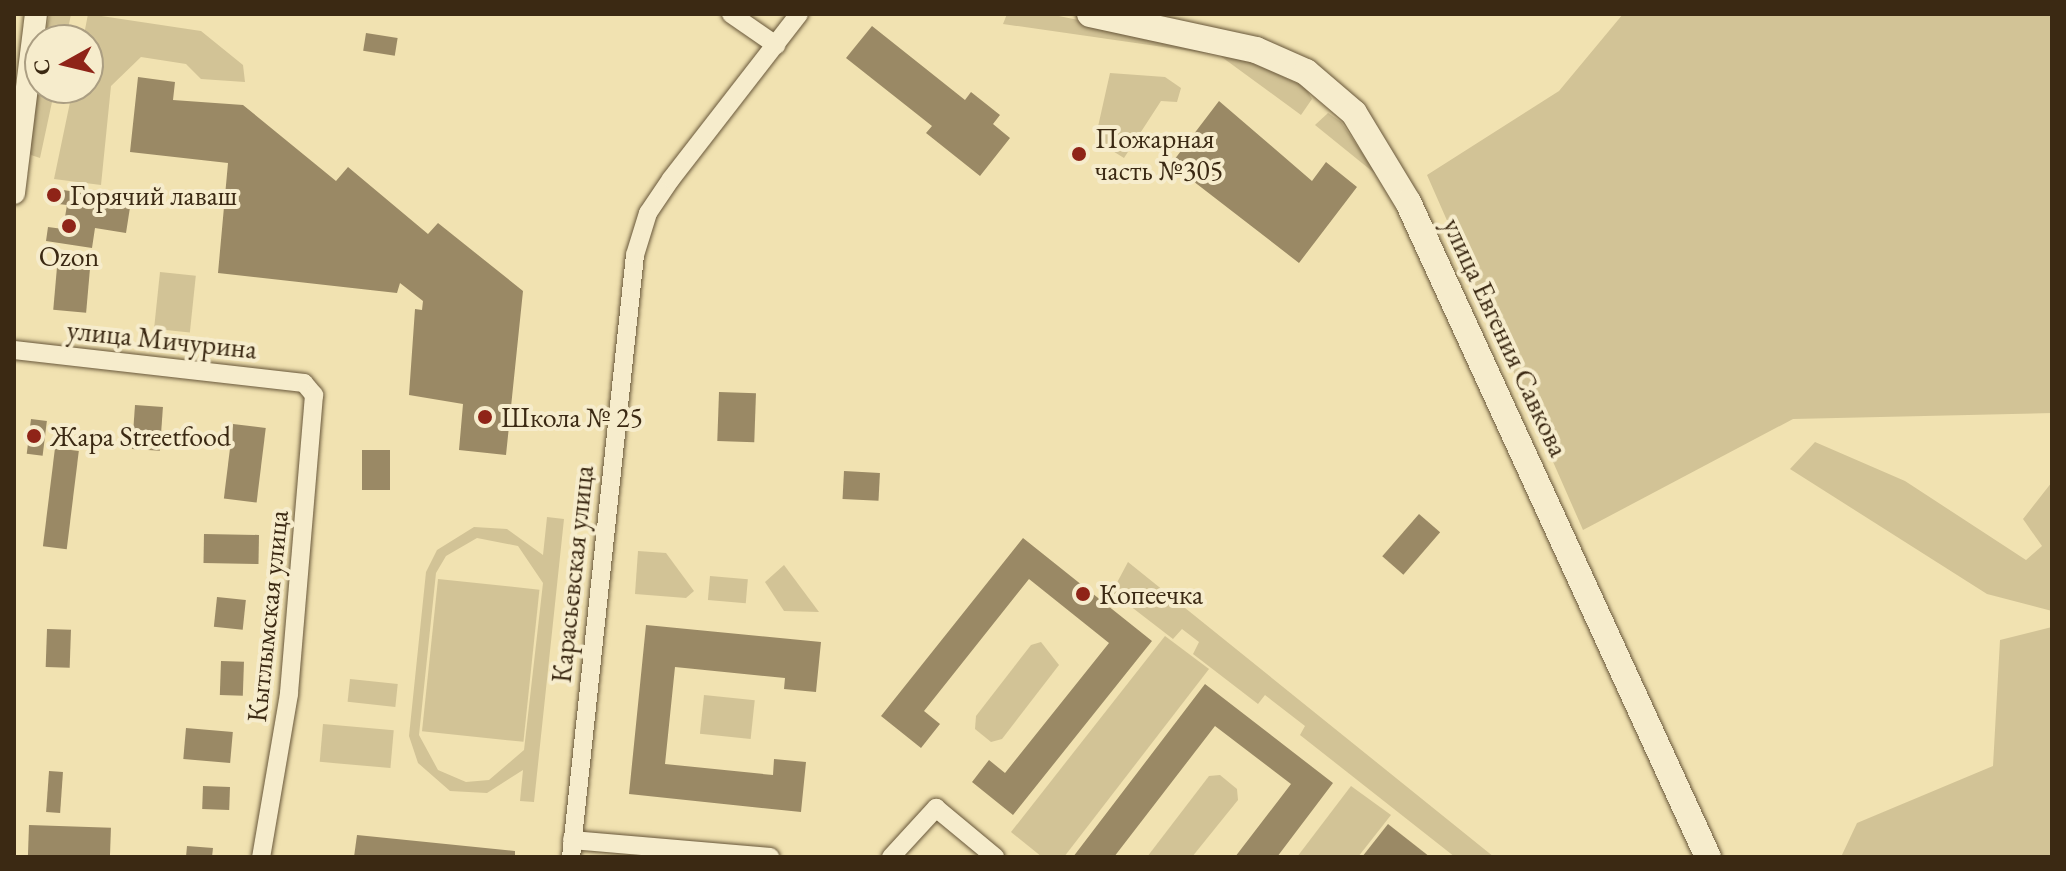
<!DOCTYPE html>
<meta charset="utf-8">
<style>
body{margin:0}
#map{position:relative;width:2066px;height:871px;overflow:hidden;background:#f1e2b1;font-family:"EB Garamond",serif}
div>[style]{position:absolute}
.green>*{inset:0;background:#d2c396;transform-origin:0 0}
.building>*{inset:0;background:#9a8965;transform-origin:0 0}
.roads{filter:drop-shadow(0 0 2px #68573a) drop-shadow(0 0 2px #68573a)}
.minor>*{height:18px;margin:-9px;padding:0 9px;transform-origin:9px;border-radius:9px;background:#f6eccc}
.tertiary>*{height:22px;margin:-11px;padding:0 11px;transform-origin:11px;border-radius:11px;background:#f6eccc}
.secondary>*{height:26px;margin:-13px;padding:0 13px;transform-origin:13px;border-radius:13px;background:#f6eccc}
.dots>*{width:22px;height:22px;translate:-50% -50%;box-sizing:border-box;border:4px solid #f6eccc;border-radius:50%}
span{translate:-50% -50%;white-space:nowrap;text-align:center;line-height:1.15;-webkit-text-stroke:8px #f6eccc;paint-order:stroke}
.poi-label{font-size:28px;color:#3b2913}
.left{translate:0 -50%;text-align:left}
.street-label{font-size:28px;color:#3b2913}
.frame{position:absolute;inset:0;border:16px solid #3b2913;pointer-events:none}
.north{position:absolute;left:24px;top:24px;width:80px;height:80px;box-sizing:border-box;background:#f6eccc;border:2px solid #ab9e82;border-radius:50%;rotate:262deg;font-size:22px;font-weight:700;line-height:32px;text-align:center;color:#3b2913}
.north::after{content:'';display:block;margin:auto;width:28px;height:36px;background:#8f2418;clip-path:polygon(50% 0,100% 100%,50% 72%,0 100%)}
</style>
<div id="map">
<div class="green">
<i style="clip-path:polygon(50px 14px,71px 14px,66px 40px,43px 40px)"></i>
<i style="clip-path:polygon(88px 14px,201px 31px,243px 65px,245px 82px,201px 79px,186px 64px,141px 57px,111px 86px,101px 185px,54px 179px,73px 88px,88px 88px,88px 40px,83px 40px)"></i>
<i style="clip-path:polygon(1007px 14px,1049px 14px,1225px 50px,1305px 87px,1312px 99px,1301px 115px,1219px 55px,1003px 24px)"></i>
<i style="clip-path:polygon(1623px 14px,2052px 14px,2052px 413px,1793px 419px,1583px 530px,1427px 175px,1559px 91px)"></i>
<i style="clip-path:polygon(40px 48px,40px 88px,55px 88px,40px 158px,31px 155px,26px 139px)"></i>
<i style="clip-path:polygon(1110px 73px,1165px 77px,1181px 88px,1177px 102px,1161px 101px,1124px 158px,1095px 140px)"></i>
<i style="clip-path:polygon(1328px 113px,1341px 122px,1378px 176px,1315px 125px)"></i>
<i style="left:160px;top:272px;width:36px;height:57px;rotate:6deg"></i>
<i style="clip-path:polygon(1815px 442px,1905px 481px,2026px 560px,2042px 546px,2023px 519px,2052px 482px,2052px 611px,1987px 594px,1790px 469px)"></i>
<i style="clip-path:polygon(evenodd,547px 517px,564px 519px,534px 802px,520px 801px,523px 770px,487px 793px,450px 791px,418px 763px,409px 736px,426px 572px,437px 550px,474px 527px,507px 529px,543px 555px,547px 517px,477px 538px,518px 546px,543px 583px,524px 750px,489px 780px,466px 782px,438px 770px,419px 735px,436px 573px,446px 556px,477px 538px)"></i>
<i style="clip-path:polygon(638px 551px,666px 553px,694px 591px,686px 598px,635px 594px)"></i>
<i style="clip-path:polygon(1128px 562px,1494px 857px,1455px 857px,1300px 735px,1305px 726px,1265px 695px,1258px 704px,1193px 654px,1199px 642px,1182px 629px,1173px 639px,1112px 592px)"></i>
<i style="clip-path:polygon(784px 565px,819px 612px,784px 611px,765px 582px)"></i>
<i style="left:710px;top:576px;width:38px;height:24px;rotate:5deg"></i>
<i style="left:438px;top:579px;width:102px;height:153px;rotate:6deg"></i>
<i style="clip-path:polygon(2052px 627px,2052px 857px,1841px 857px,1857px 823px,1993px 766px,2000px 640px)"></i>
<i style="clip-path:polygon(1165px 636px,1209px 669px,1064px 857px,1042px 857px,1011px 832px)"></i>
<i style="clip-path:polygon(1041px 642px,1059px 665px,1002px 739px,991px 742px,975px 729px,976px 716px,1031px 645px)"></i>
<i style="left:350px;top:679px;width:48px;height:23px;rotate:6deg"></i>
<i style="left:704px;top:695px;width:51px;height:39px;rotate:6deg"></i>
<i style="left:323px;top:724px;width:71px;height:38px;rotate:5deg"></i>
<i style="clip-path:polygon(1220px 775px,1237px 789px,1238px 800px,1192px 857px,1147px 857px,1209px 776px)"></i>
<i style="clip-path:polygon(1351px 786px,1391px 815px,1358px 857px,1297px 857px)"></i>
</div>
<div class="building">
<i style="clip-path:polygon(872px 26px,965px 100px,971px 92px,1000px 115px,993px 124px,1010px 138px,980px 176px,926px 133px,932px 126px,846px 58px)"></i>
<i style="left:366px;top:33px;width:32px;height:18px;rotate:9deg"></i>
<i style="clip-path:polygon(138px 77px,175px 82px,173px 100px,243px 105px,336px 181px,348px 167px,428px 234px,438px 223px,523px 291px,506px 455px,459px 450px,463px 404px,409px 395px,415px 309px,422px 310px,423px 301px,400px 283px,397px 293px,218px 273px,228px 163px,130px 152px)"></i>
<i style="clip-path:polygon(1219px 101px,1312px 181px,1326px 162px,1357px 187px,1299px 263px,1171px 164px)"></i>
<i style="clip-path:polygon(51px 188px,131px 201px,126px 233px,95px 228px,92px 248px,46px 241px,48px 227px,63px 229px,67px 205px,50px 203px)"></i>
<i style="left:57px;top:267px;width:33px;height:43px;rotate:5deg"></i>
<i style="left:719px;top:392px;width:37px;height:49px;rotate:2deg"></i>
<i style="left:135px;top:405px;width:28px;height:44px;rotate:4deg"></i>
<i style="left:31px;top:419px;width:16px;height:35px;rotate:7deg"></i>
<i style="left:233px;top:424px;width:33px;height:75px;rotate:7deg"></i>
<i style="left:55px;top:448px;width:24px;height:99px;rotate:7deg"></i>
<i style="left:362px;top:450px;width:28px;height:40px"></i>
<i style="left:844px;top:471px;width:36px;height:28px;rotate:3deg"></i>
<i style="left:1419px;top:514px;width:28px;height:56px;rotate:41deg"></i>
<i style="left:204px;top:534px;width:55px;height:29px;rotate:1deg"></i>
<i style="clip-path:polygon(1023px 538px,1152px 641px,1013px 815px,972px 782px,989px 760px,1005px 773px,1109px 643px,1029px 579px,924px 711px,940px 724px,921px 748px,881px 716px)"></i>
<i style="left:217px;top:597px;width:29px;height:30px;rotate:6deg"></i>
<i style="clip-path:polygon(646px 625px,821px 642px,816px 692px,784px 689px,785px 678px,675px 667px,665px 764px,773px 775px,774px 759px,806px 762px,801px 812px,629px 794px)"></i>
<i style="left:47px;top:629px;width:24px;height:38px;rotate:2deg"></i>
<i style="left:221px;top:661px;width:23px;height:34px;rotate:2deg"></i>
<i style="clip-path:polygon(1205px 684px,1333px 783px,1277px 857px,1235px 857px,1291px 784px,1215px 726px,1114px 857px,1073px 857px)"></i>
<i style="left:186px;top:728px;width:47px;height:31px;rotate:5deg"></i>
<i style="left:49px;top:771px;width:14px;height:41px;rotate:4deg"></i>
<i style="left:203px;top:786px;width:27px;height:23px;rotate:2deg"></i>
<i style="clip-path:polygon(1388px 824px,1430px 857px,1362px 857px)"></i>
<i style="left:29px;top:825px;width:82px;height:32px;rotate:2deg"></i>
<i style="clip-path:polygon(357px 835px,515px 851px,515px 857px,354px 857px)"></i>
<i style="clip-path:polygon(187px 846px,213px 848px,212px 857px,186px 857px)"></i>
</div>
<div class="roads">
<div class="minor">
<i style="left:731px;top:14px;width:55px;rotate:34.6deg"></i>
<i style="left:14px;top:350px;width:292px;rotate:6.5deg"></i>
<i style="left:304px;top:383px;width:16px;rotate:50deg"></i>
<i style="left:314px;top:395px;width:300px;rotate:94.8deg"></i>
<i style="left:289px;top:694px;width:165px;rotate:99.7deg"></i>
<i style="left:572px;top:840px;width:199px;rotate:4.9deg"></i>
<i style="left:571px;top:857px;width:605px;rotate:-83.93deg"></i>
<i style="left:635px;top:255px;width:44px;rotate:-72.8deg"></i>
<i style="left:648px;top:213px;width:41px;rotate:-55.9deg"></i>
<i style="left:671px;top:179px;width:209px;rotate:-52.2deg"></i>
<i style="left:891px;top:857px;width:67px;rotate:-47.4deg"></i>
<i style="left:936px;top:808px;width:77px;rotate:39.7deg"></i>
</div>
<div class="tertiary">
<i style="left:14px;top:193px;width:180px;rotate:-83deg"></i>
</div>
<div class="secondary">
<i style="left:1090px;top:14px;width:170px;rotate:12.2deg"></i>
<i style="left:1256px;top:50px;width:55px;rotate:23.7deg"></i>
<i style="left:1306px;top:72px;width:63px;rotate:40.5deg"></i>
<i style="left:1354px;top:113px;width:104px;rotate:58.8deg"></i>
<i style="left:1408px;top:202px;width:720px;rotate:65.39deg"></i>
</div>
</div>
<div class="dots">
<i style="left:1079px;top:154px;background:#8f2418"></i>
<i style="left:54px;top:195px;background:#8f2418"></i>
<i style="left:69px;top:226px;background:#8f2418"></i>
<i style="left:485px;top:417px;background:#8f2418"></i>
<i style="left:34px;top:436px;background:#8f2418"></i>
<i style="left:1083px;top:594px;background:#8f2418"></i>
</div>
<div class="poi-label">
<span class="left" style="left:1095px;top:154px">Пожарная<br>часть №305</span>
<span class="left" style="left:70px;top:195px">Горячий лаваш</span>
<span style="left:69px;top:256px">Ozon</span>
<span class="left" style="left:501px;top:417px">Школа № 25</span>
<span class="left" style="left:50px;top:436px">Жара Streetfood</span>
<span class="left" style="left:1099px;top:594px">Копеечка</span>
</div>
<div class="street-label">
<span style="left:1506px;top:337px;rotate:65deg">улица Евгения Савкова</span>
<span style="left:162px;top:339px;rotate:6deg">улица Мичурина</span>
<span style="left:572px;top:574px;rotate:-84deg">Карасьевская улица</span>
<span style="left:267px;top:616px;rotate:-84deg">Кытлымская улица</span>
</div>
<div class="frame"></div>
<div class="north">С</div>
</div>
